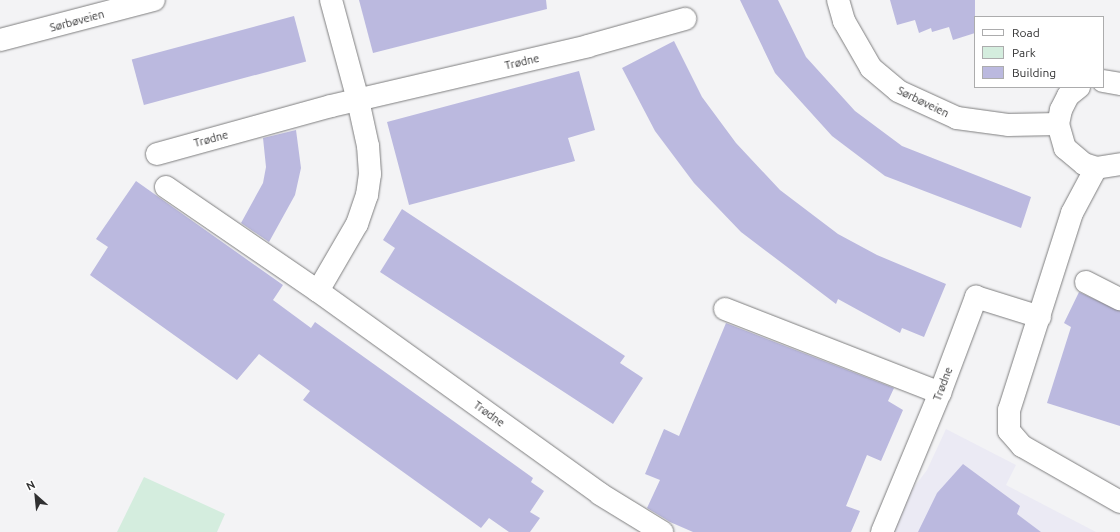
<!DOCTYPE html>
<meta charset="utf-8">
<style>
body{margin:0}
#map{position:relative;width:1120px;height:532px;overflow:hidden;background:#f3f3f5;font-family:Ubuntu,sans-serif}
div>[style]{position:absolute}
.built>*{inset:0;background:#ebeaf4}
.green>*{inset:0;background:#d4edde}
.building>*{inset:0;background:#bbb9df;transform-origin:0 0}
.roads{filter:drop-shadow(0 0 1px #7e7e7f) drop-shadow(0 0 1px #7e7e7f)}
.minor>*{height:22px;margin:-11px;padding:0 11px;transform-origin:11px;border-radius:11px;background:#fff}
span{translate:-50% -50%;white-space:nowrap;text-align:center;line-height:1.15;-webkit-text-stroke:3.5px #fff;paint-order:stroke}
.street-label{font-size:11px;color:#303031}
.legend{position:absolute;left:974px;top:16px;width:130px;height:72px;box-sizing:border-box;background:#fff;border:1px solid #acacad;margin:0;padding:5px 7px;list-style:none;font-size:12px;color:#303031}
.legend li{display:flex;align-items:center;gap:8px;height:20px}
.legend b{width:20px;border:1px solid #acacad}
.north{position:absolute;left:16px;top:476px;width:40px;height:40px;-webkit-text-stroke:3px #fff;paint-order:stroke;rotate:333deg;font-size:11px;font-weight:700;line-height:16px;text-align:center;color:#303031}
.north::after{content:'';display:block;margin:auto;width:14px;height:18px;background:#303031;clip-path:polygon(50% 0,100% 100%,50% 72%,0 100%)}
</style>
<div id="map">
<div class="built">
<i style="clip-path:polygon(946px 429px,1016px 465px,1006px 485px,1096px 532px,888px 532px,901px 504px,927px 470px)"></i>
</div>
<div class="green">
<i style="clip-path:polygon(144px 477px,225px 514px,217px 532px,117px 532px)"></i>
</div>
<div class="building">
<i style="clip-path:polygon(359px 0,546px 0,547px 9px,373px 53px)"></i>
<i style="clip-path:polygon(740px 0,778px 0,806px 57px,855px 111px,902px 146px,1031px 197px,1021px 228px,885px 176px,832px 136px,775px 73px)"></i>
<i style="clip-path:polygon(890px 0,975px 0,975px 33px,953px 40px,949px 27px,932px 32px,931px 28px,919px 33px,915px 20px,897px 25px)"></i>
<i style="left:294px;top:16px;width:47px;height:168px;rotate:75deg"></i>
<i style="clip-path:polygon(674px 41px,702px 97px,736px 143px,780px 190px,838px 234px,877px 255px,946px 284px,924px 337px,902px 328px,900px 333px,838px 299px,836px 304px,741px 232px,694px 183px,655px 131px,622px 68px)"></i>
<i style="clip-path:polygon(579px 71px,595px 130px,568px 138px,575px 161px,409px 205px,387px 122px)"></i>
<i style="clip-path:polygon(296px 130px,301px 168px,295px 195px,269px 242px,241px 223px,263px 183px,266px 167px,263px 138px)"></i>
<i style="clip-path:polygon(136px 181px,283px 285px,273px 300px,311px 328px,315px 322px,533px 478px,531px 482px,544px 491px,530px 512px,540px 518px,530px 532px,509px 532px,489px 518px,481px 528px,303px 400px,310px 391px,259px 354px,237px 380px,90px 275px,108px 247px,96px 239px)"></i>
<i style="clip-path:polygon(402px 209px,625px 356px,620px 363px,643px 378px,613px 424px,380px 272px,395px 248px,383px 240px)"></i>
<i style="clip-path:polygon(1079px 292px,1120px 311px,1120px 426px,1047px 403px,1071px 327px,1064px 323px)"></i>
<i style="clip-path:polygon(726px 323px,894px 388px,888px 401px,903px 410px,881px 461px,867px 455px,846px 506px,860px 511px,851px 532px,693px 532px,670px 522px,647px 508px,660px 480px,645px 474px,664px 429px,679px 436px)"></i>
<i style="clip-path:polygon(963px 464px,1020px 506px,1017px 514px,1041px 532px,918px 532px,937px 493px)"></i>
</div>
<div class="roads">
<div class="minor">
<i style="left:838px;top:0;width:22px;rotate:74deg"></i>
<i style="left:844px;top:21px;width:54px;rotate:60.1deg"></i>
<i style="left:871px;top:68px;width:35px;rotate:40deg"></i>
<i style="left:898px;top:91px;width:65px;rotate:24.6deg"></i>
<i style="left:957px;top:118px;width:51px;rotate:7.8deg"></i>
<i style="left:1008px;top:125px;width:50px;rotate:-1.1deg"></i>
<i style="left:0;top:40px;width:159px;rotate:-14.6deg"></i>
<i style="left:1103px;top:81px;width:17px;rotate:10deg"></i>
<i style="left:1079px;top:87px;width:14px;rotate:141deg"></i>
<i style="left:1068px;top:96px;width:16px;rotate:117deg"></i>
<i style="left:1061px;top:110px;width:14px;rotate:102deg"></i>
<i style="left:1058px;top:124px;width:25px;rotate:74deg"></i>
<i style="left:1065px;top:148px;width:25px;rotate:40deg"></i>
<i style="left:1084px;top:164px;width:13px;rotate:18deg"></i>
<i style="left:1096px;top:168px;width:24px;rotate:-9deg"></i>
<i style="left:157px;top:154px;width:180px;rotate:-15.4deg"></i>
<i style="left:331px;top:106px;width:264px;rotate:-13.1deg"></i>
<i style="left:588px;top:46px;width:101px;rotate:-15.6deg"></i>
<i style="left:1096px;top:168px;width:51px;rotate:118.1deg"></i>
<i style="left:1072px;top:213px;width:207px;rotate:107.7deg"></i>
<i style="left:1009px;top:410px;width:21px;rotate:90deg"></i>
<i style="left:1009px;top:431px;width:20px;rotate:49deg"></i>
<i style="left:1022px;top:446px;width:113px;rotate:29.7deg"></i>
<i style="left:166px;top:187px;width:184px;rotate:34.4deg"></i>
<i style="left:318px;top:291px;width:347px;rotate:35.7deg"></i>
<i style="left:600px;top:494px;width:73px;rotate:31.5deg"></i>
<i style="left:1086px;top:282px;width:38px;rotate:27deg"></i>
<i style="left:318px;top:291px;width:78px;rotate:-59.8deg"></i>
<i style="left:357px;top:224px;width:31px;rotate:-71deg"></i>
<i style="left:367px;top:195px;width:21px;rotate:-82deg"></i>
<i style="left:370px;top:174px;width:28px;rotate:-94deg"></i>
<i style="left:368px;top:146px;width:47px;rotate:-102.3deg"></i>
<i style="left:358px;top:100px;width:104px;rotate:-105.1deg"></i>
<i style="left:725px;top:309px;width:231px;rotate:21.3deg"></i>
<i style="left:882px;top:532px;width:151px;rotate:-67.4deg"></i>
<i style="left:940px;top:393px;width:103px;rotate:-69.4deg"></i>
<i style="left:976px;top:297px;width:67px;rotate:17.4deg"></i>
</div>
</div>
<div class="street-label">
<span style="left:77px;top:21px;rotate:-15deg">Sørbøveien</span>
<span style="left:522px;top:62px;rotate:-13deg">Trødne</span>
<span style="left:923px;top:102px;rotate:26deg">Sørbøveien</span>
<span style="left:211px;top:139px;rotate:-15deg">Trødne</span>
<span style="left:943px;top:384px;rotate:-69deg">Trødne</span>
<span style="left:489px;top:414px;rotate:36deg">Trødne</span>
</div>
<ul class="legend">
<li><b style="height:5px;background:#fff"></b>Road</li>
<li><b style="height:11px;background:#d4edde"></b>Park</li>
<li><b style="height:11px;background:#bbb9df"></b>Building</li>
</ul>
<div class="north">N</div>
</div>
